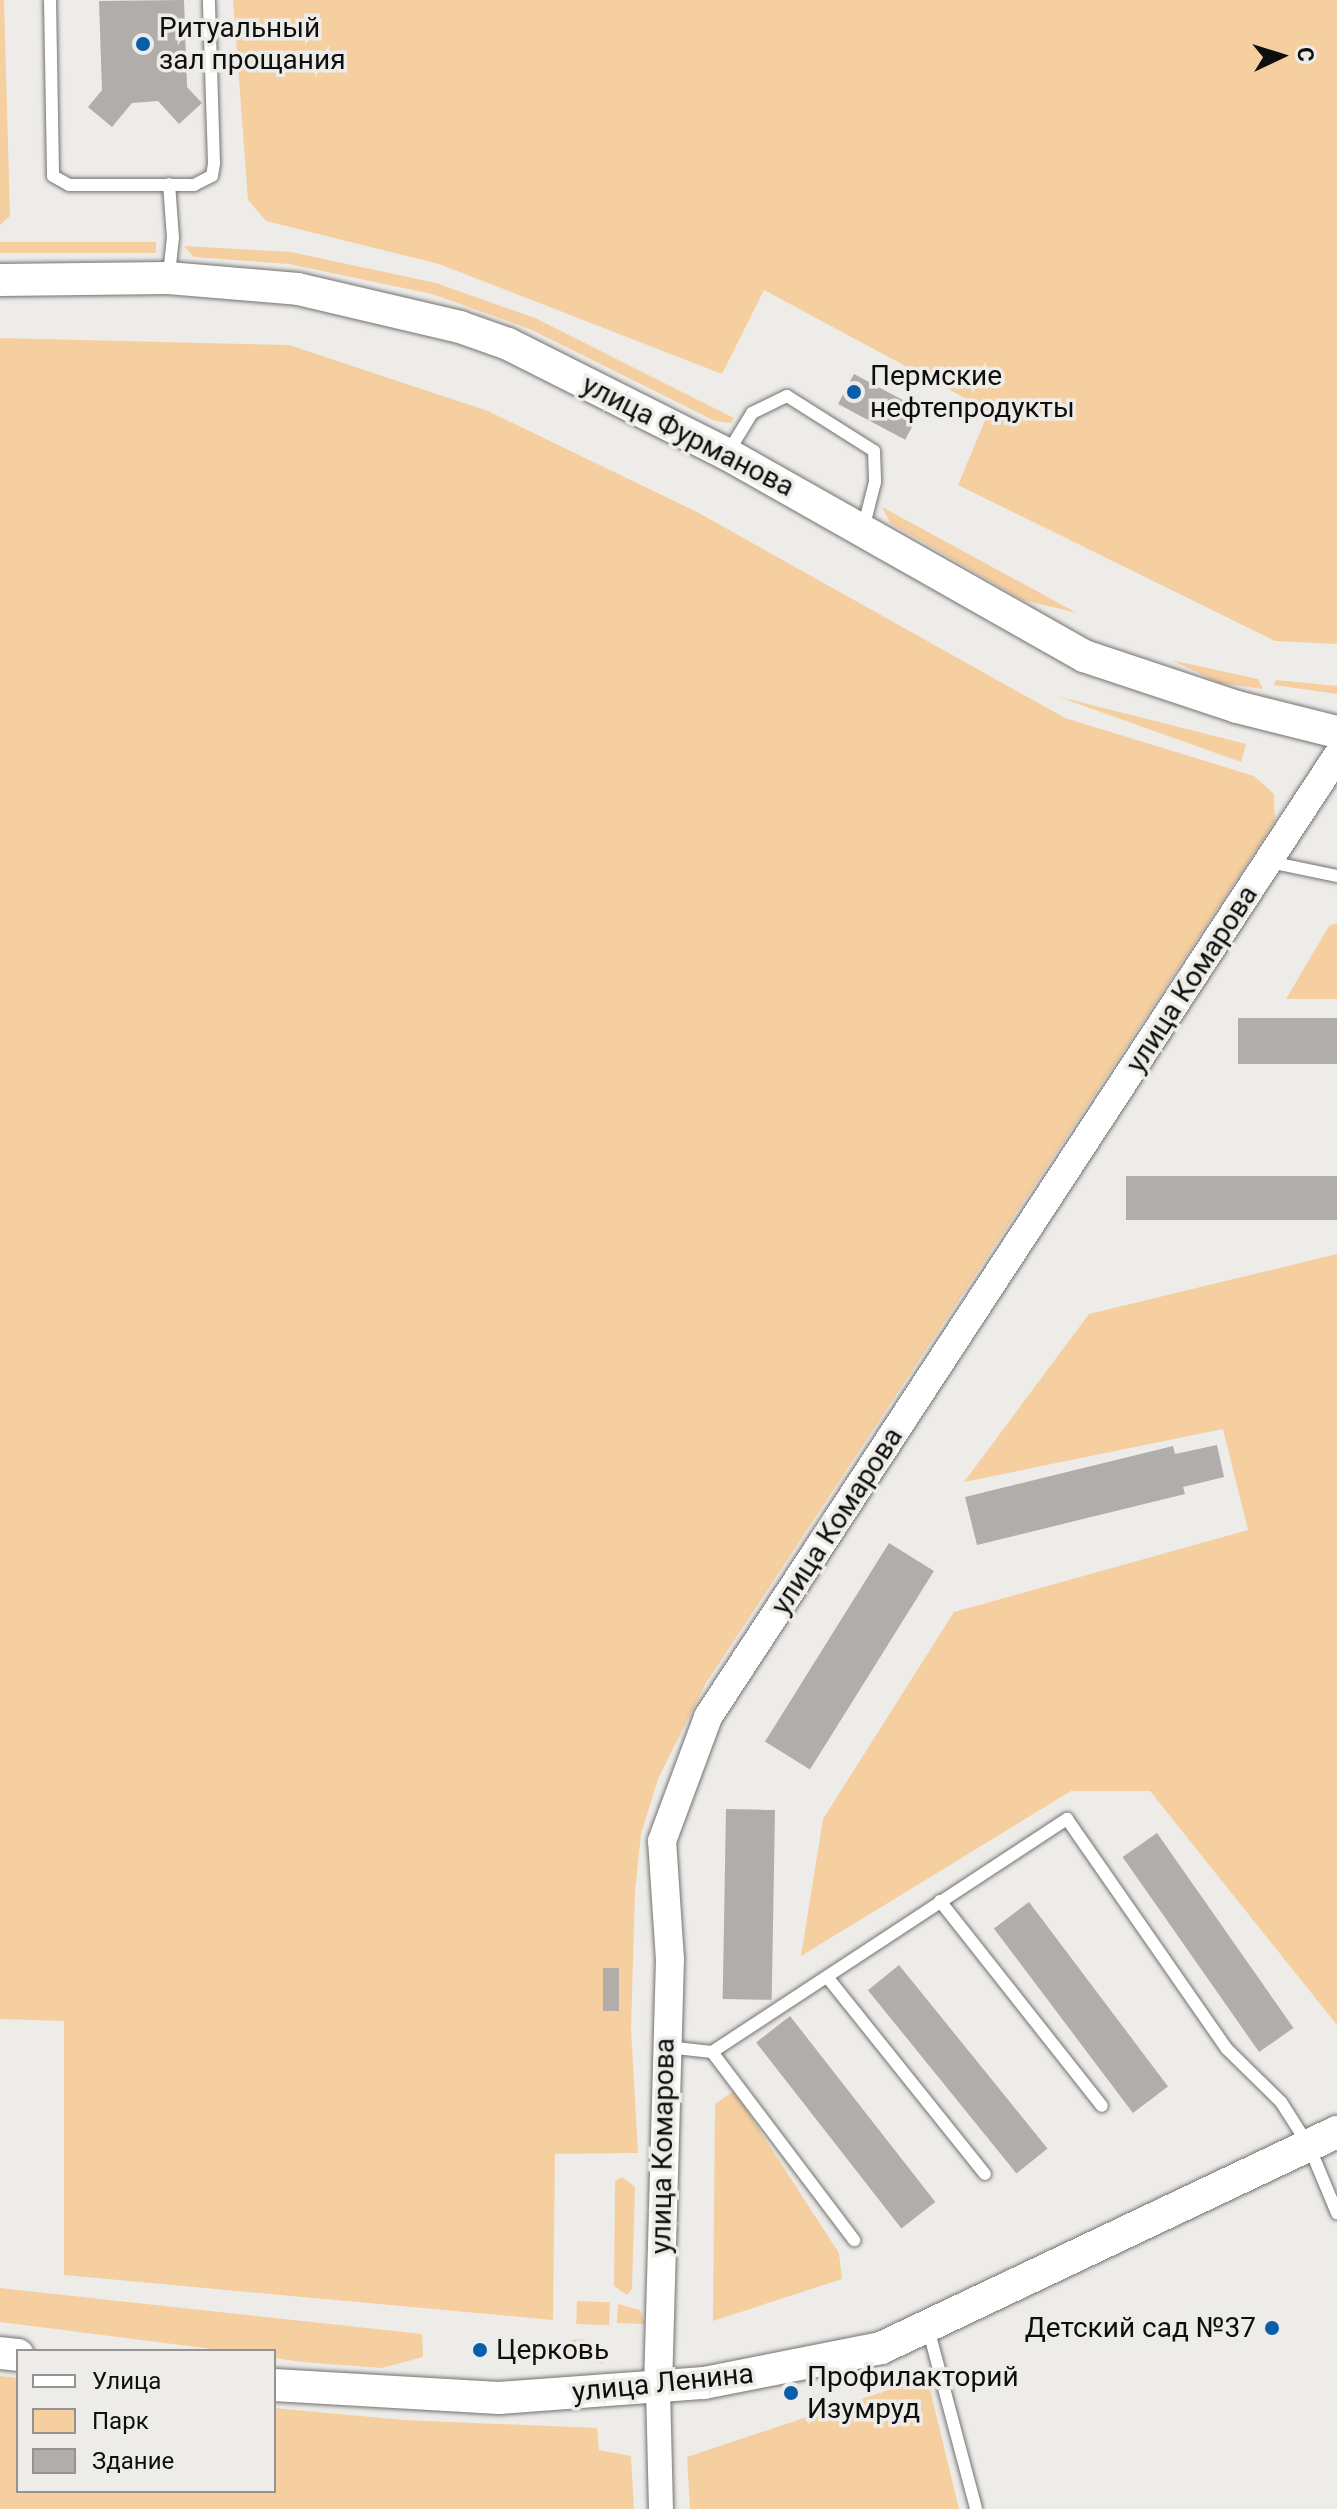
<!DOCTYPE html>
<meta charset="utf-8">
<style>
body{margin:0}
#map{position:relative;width:1337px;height:2509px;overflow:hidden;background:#eeece9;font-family:Roboto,sans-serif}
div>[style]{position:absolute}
.green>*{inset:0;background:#f5cfa0;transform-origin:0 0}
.building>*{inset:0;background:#b0adab;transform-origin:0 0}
.roads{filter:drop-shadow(0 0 2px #747270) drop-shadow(0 0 2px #747270)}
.service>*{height:12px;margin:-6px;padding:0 6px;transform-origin:6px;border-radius:6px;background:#fff}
.minor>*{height:24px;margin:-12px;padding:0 12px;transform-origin:12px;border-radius:12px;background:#fff}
.tertiary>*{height:28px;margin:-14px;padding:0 14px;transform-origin:14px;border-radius:14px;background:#fff}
.secondary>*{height:32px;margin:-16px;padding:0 16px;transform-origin:16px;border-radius:16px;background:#fff}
.dots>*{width:22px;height:22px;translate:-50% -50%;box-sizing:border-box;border:4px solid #eeece9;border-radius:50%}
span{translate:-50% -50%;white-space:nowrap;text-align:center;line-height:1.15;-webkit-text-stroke:7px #eeece9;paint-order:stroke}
.poi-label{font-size:28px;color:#0e0e0d}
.left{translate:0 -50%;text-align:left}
.right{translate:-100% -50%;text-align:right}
.street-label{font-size:28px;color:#0e0e0d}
.legend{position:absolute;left:16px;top:2349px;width:260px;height:144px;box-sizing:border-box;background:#eeece9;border:2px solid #949391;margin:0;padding:10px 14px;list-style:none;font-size:24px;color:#0e0e0d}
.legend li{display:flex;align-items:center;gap:16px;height:40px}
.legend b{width:40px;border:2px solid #949391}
.north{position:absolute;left:1241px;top:16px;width:80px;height:80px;-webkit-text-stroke:6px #eeece9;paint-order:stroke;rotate:86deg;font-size:22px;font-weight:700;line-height:32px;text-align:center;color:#0e0e0d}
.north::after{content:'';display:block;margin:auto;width:28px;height:36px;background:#0e0e0d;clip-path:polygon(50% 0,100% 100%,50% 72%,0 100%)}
</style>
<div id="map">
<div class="green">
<i style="clip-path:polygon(0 0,4px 0,10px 216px,0 225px)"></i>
<i style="clip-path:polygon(233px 0,1337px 0,1337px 644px,1275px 641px,958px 485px,989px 411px,764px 290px,722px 374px,439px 264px,266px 221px,248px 200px)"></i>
<i style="left:0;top:242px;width:156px;height:11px"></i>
<i style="clip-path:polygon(184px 246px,291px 252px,436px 283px,535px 318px,734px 418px,731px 423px,715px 421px,530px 329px,432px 294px,289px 264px,194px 257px)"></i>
<i style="clip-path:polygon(0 338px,289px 345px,488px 411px,697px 512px,1065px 718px,1254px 776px,1274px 794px,1275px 821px,706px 1683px,658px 1779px,641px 1834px,635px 1892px,631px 2029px,638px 2153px,555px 2154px,553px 2320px,64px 2275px,64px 2021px,0 2019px)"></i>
<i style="clip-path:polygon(882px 507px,1077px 613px,1023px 600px,890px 523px)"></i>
<i style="clip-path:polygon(1171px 660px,1258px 679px,1263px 689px,1220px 683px)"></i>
<i style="clip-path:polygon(1276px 680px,1337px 686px,1337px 694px,1274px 685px)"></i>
<i style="clip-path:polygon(1056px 696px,1246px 744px,1241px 762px)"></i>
<i style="clip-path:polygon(1337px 923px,1337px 999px,1286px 999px,1329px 926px)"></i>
<i style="clip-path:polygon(1337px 1254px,1337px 2025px,1150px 1791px,1071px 1791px,801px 1956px,823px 1819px,954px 1612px,1248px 1530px,1223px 1429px,964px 1482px,1089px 1314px)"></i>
<i style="clip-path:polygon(734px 2091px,839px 2253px,842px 2279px,713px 2321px,715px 2104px)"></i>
<i style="clip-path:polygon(622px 2177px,635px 2187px,632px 2289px,627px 2295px,614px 2286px,615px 2181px)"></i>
<i style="clip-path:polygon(0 2288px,422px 2334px,423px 2357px,382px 2368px,302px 2362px,274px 2358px,274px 2351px,228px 2351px,0 2322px)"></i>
<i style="left:577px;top:2301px;width:33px;height:23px;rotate:2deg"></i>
<i style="clip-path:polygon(618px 2304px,640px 2310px,645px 2324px,617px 2323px)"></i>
<i style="clip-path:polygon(582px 2339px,605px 2349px,603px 2364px,555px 2355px,572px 2340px)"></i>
<i style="clip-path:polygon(0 2376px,18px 2378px,18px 2491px,274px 2491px,274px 2408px,404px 2420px,597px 2428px,599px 2450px,631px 2456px,634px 2509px,0 2509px)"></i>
<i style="clip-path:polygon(927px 2377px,959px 2509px,690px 2509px,687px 2457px)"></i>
</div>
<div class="building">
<i style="clip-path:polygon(184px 0,187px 87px,202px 103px,179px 124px,158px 101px,132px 103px,112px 127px,88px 107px,102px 90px,99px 1px)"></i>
<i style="left:854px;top:374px;width:76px;height:34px;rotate:28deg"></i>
<i style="left:1238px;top:1018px;width:99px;height:46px"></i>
<i style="left:1337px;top:1176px;width:44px;height:211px;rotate:90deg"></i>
<i style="clip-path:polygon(1217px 1445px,1224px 1477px,1183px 1487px,1185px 1494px,977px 1545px,965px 1497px,1173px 1446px,1175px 1454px)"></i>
<i style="left:889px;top:1543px;width:53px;height:234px;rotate:32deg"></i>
<i style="left:726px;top:1809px;width:49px;height:190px;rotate:1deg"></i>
<i style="left:1157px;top:1833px;width:238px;height:42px;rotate:55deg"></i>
<i style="left:1029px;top:1902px;width:231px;height:44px;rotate:53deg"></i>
<i style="left:899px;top:1965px;width:236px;height:40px;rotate:51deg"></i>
<i style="left:603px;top:1968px;width:16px;height:43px"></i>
<i style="left:790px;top:2016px;width:236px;height:43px;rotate:52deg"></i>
</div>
<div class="roads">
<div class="service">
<i style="left:50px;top:0;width:176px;rotate:89deg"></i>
<i style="left:53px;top:176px;width:18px;rotate:29deg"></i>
<i style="left:69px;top:185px;width:125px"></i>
<i style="left:194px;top:185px;width:20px;rotate:-27deg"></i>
<i style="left:212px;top:176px;width:13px;rotate:-81deg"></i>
<i style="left:214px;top:163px;width:163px;rotate:-91.8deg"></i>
<i style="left:169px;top:275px;width:37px;rotate:-84deg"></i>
<i style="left:173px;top:238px;width:54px;rotate:-94.2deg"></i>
<i style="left:727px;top:454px;width:48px;rotate:-58.6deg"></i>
<i style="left:752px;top:413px;width:39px;rotate:-26deg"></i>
<i style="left:787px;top:396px;width:103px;rotate:32.3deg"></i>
<i style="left:874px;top:451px;width:31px;rotate:88deg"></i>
<i style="left:875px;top:482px;width:49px;rotate:104.3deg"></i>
<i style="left:1270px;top:862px;width:68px;rotate:11.8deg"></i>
<i style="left:940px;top:1901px;width:261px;rotate:51.7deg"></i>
<i style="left:828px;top:1978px;width:251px;rotate:51.3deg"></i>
<i style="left:667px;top:2047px;width:45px;rotate:6.3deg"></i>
<i style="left:712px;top:2052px;width:425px;rotate:-33.3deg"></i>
<i style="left:1067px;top:1819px;width:280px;rotate:55.2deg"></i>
<i style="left:1227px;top:2049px;width:76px;rotate:44.5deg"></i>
<i style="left:1281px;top:2102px;width:52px;rotate:57.5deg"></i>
<i style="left:1309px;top:2146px;width:73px;rotate:67.3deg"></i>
<i style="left:712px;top:2052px;width:236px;rotate:52.9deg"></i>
<i style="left:928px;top:2328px;width:187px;rotate:75.1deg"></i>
</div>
<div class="minor">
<i style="left:658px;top:2388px;width:121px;rotate:88.6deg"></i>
</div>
<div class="tertiary">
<i style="left:658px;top:2388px;width:428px;rotate:-88.4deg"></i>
<i style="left:670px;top:1960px;width:119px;rotate:-93.8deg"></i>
<i style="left:662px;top:1841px;width:132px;rotate:-69.6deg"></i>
<i style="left:708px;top:1717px;width:1149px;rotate:-56.79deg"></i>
</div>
<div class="secondary">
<i style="left:0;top:280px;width:168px;rotate:-0.7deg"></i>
<i style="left:168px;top:278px;width:130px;rotate:4.8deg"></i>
<i style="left:298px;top:289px;width:166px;rotate:13.2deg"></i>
<i style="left:460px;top:327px;width:51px;rotate:19.5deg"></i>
<i style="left:508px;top:344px;width:245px;rotate:26.7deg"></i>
<i style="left:727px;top:454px;width:410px;rotate:29.5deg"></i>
<i style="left:1084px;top:656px;width:161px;rotate:18.4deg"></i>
<i style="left:1237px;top:707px;width:103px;rotate:14deg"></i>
<i style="left:0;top:2353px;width:18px;rotate:6deg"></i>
<i style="left:274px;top:2385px;width:225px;rotate:3.3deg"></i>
<i style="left:499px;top:2398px;width:206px;rotate:-4.2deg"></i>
<i style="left:704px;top:2383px;width:180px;rotate:-11.2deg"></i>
<i style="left:881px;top:2348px;width:505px;rotate:-25.35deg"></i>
</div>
</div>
<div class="dots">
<i style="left:143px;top:44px;background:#095eac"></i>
<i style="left:854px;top:392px;background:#095eac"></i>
<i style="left:1272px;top:2328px;background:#095eac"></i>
<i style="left:480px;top:2350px;background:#095eac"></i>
<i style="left:791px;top:2393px;background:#095eac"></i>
</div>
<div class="poi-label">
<span class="left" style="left:159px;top:44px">Ритуальный<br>зал прощания</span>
<span class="left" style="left:870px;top:392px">Пермские<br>нефтепродукты</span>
<span class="right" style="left:1256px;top:2328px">Детский сад №37</span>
<span class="left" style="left:496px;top:2350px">Церковь</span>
<span class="left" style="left:807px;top:2393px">Профилакторий<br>Изумруд</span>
</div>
<div class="street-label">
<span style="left:688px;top:436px;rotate:27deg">улица Фурманова</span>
<span style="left:1192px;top:979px;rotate:-57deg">улица Комарова</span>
<span style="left:837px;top:1521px;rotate:-57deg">улица Комарова</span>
<span style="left:663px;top:2146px;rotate:-89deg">улица Комарова</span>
<span style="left:663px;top:2383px;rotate:-6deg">улица Ленина</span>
</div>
<ul class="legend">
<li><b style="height:10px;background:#fff"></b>Улица</li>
<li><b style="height:22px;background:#f5cfa0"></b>Парк</li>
<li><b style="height:22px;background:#b0adab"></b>Здание</li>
</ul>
<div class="north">С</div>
</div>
